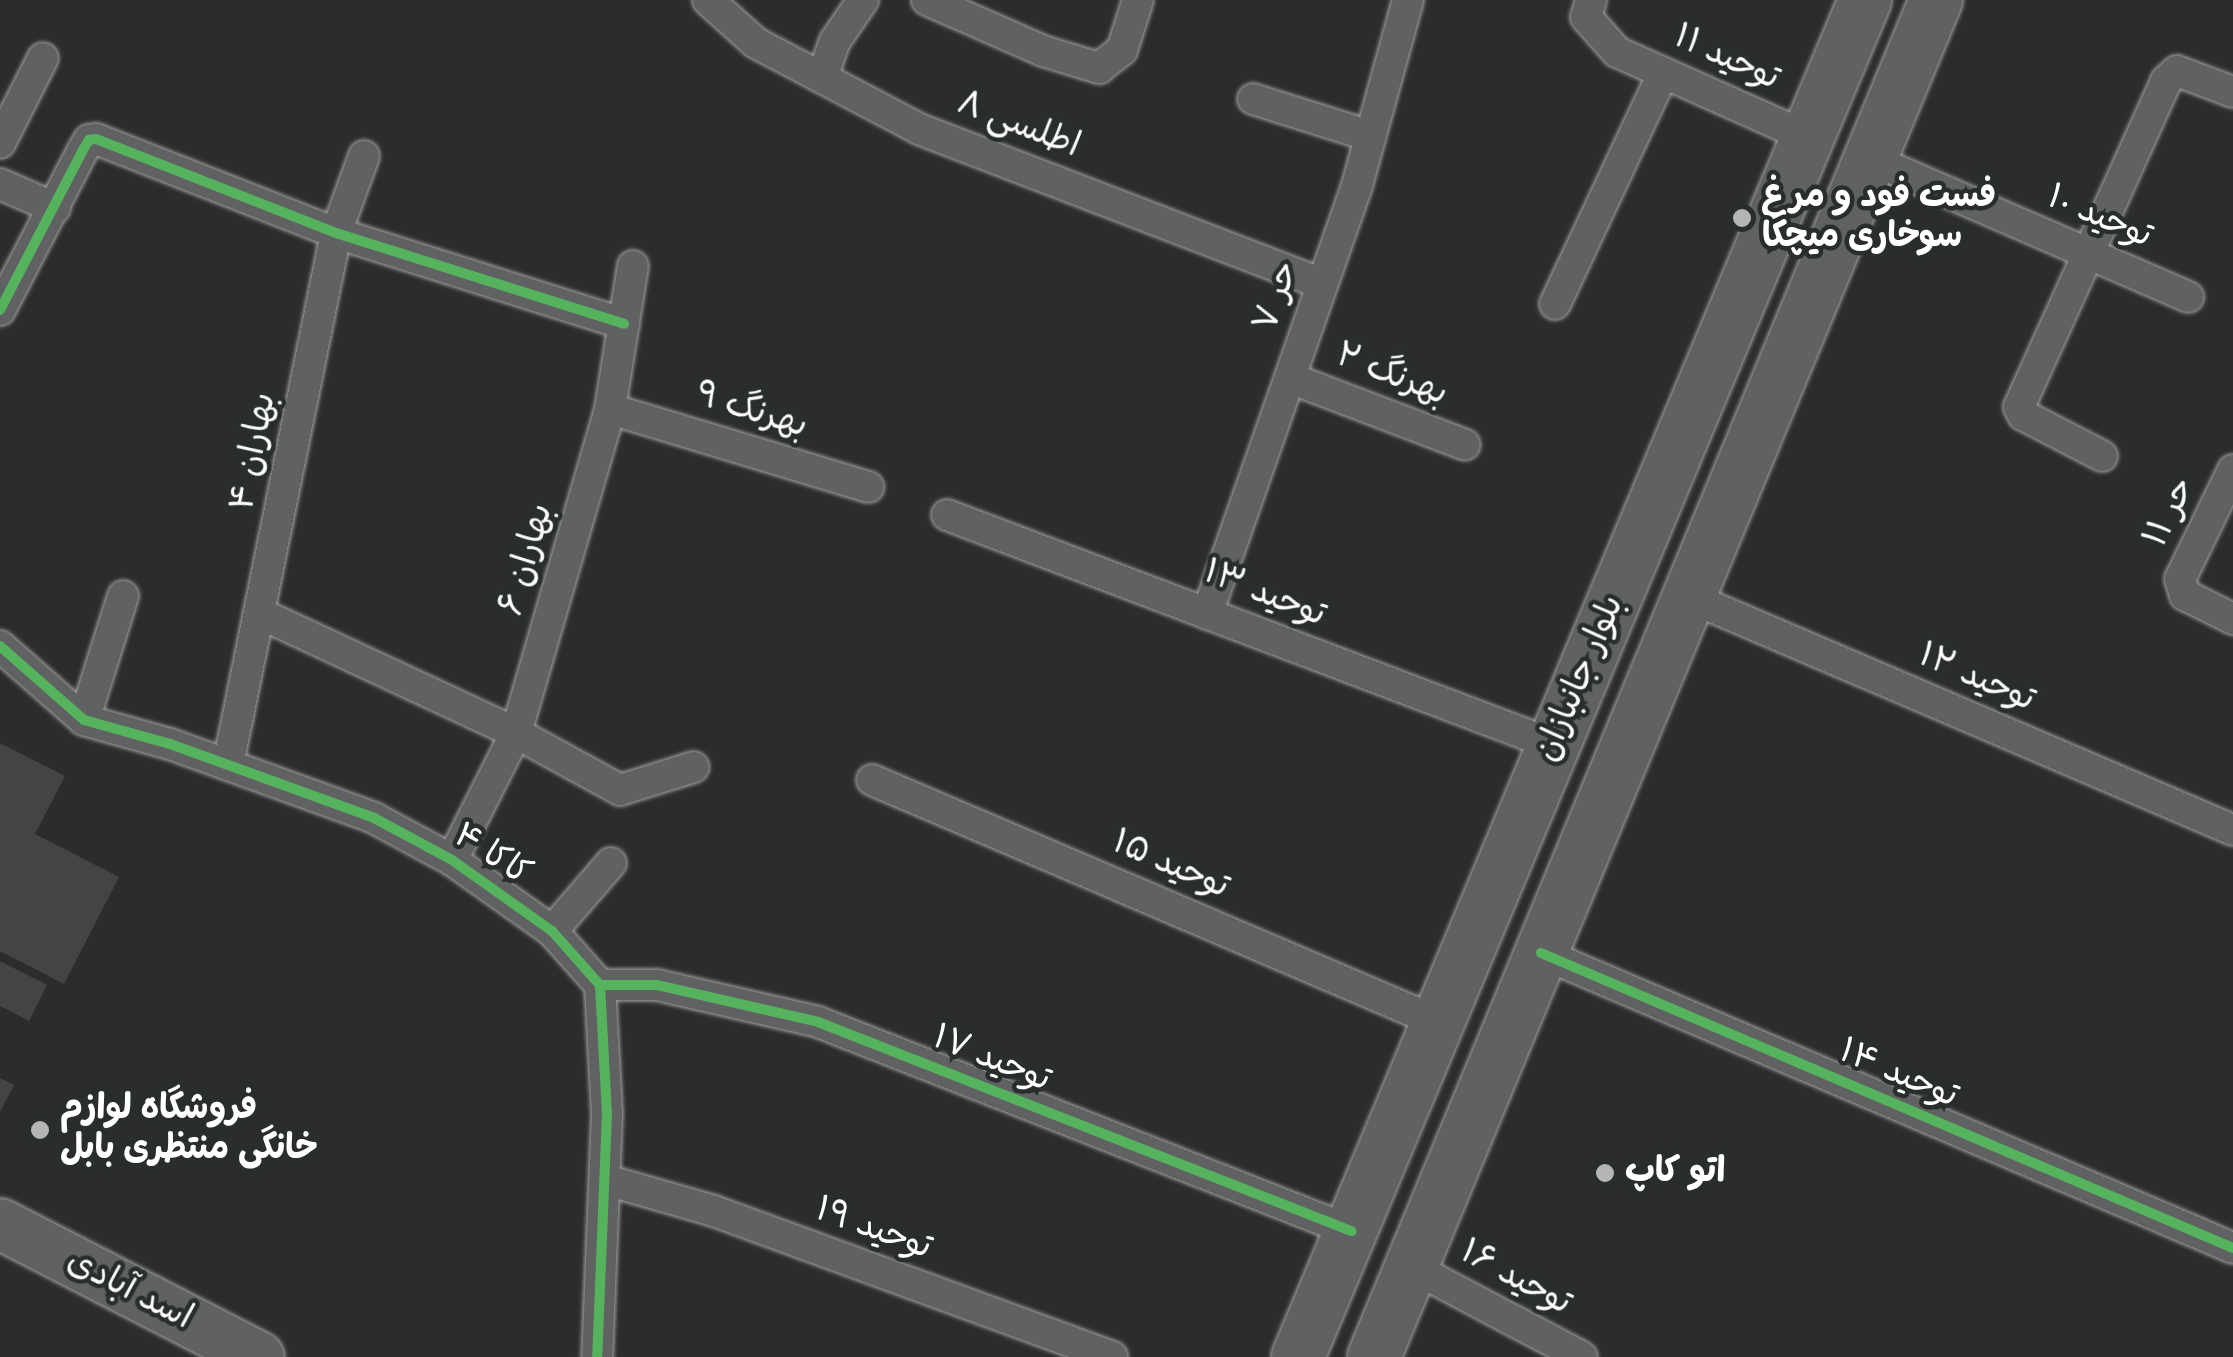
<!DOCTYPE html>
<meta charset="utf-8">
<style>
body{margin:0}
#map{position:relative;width:2233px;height:1357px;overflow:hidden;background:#2b2c2d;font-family:"Indie Flower","Playpen Sans Arabic",sans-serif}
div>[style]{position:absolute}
.building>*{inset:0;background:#434444}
.roads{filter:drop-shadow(0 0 2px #a0a0a0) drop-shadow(0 0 2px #a0a0a0)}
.minor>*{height:30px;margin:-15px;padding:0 15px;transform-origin:15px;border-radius:15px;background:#606162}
.primary>*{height:50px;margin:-25px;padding:0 25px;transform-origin:25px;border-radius:25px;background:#606162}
.trunk>*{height:52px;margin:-26px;padding:0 26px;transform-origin:26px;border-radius:26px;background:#606162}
.cycleway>*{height:10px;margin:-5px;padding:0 5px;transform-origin:5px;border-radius:5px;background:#56b35d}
.dots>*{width:28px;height:28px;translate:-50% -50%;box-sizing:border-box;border:5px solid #2a2d2e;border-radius:50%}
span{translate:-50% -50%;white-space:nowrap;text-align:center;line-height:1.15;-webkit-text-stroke:9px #2a2d2e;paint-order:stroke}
.street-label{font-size:35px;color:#fff}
.poi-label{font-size:35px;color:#fff;font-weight:700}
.left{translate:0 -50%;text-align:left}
</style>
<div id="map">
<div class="building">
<i style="clip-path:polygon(0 743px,65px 776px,35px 834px,119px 877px,64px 984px,0 951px)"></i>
<i style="clip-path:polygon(0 961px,47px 985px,29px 1021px,0 1006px)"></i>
<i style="clip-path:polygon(0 1078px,14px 1085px,0 1112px)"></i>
</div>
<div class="roads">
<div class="minor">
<i style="left:708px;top:0;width:64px;rotate:41.9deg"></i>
<i style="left:756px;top:43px;width:184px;rotate:27.8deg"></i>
<i style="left:919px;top:129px;width:432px;rotate:21deg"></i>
<i style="left:927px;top:0;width:127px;rotate:23.7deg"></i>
<i style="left:1043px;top:51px;width:59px;rotate:16.9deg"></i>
<i style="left:1099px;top:68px;width:29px;rotate:-38deg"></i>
<i style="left:1122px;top:50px;width:52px;rotate:-72.3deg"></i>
<i style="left:1591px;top:0;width:18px;rotate:106deg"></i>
<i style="left:1586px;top:17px;width:47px;rotate:48.5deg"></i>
<i style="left:1617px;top:52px;width:208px;rotate:24.1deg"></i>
<i style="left:822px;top:78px;width:39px;rotate:-71deg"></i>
<i style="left:835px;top:41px;width:50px;rotate:-55.7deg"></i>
<i style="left:1253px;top:99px;width:123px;rotate:17.5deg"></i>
<i style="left:0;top:143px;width:95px;rotate:-63.2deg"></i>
<i style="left:1871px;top:159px;width:346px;rotate:23.5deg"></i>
<i style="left:0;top:184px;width:60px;rotate:23.6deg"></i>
<i style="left:1555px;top:304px;width:255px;rotate:-64.9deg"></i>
<i style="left:0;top:310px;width:180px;rotate:-62.6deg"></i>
<i style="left:83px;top:150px;width:12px;rotate:-59deg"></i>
<i style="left:89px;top:140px;width:7px;rotate:-8deg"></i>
<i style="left:96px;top:139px;width:258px;rotate:21.4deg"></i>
<i style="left:336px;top:233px;width:302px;rotate:17.5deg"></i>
<i style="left:1290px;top:378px;width:187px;rotate:20.9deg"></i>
<i style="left:610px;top:409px;width:270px;rotate:16.8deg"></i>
<i style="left:2102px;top:456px;width:89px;rotate:-152.6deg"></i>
<i style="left:2023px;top:415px;width:9px;rotate:-117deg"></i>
<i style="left:2019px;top:407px;width:358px;rotate:-65.7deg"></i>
<i style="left:2166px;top:81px;width:15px;rotate:-42deg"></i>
<i style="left:2177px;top:71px;width:60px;rotate:20.6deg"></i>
<i style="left:2233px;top:470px;width:121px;rotate:115.9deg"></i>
<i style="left:2180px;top:579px;width:17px;rotate:73deg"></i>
<i style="left:2185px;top:595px;width:54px;rotate:26.6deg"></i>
<i style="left:947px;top:515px;width:649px;rotate:20.75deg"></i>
<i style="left:1689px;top:597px;width:592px;rotate:23.19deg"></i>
<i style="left:261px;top:614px;width:281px;rotate:25deg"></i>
<i style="left:516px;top:733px;width:119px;rotate:28.7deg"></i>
<i style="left:620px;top:790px;width:77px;rotate:-17.3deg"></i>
<i style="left:1207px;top:614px;width:450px;rotate:-70.7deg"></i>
<i style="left:1356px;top:189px;width:196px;rotate:-74.6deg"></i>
<i style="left:0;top:646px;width:112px;rotate:41.4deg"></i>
<i style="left:84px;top:720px;width:89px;rotate:15.6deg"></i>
<i style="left:170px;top:744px;width:217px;rotate:19.9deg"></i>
<i style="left:374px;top:818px;width:89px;rotate:28.3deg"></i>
<i style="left:452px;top:860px;width:123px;rotate:35.4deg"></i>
<i style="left:552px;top:931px;width:72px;rotate:48.4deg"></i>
<i style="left:600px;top:985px;width:128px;rotate:86.9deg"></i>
<i style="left:607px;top:1113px;width:244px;rotate:92.3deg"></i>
<i style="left:84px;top:720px;width:130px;rotate:-72.5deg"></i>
<i style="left:228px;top:765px;width:543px;rotate:-78.52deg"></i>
<i style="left:336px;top:233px;width:82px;rotate:-70deg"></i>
<i style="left:872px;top:780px;width:616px;rotate:23.15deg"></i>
<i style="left:452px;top:860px;width:142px;rotate:-63.3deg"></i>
<i style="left:516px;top:733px;width:337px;rotate:-73.8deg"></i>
<i style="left:610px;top:409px;width:145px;rotate:-80.9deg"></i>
<i style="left:552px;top:931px;width:90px;rotate:-49.1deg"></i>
<i style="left:1541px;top:953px;width:752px;rotate:23.09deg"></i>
<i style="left:600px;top:985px;width:57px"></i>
<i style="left:657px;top:985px;width:165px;rotate:12.9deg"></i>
<i style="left:818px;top:1022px;width:573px;rotate:21.41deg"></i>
<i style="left:606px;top:1180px;width:112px;rotate:16deg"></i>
<i style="left:714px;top:1211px;width:424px;rotate:20.1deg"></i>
<i style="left:1412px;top:1267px;width:192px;rotate:27.9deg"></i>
</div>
<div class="primary">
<i style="left:0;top:1224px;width:291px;rotate:27.2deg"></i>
</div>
<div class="trunk">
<i style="left:1298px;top:1357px;width:1471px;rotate:-67.32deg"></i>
<i style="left:1374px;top:1357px;width:1469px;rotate:-67.5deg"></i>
</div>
</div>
<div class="cycleway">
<i style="left:0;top:310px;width:180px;rotate:-62.6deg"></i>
<i style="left:83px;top:150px;width:12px;rotate:-59deg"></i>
<i style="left:89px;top:140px;width:7px;rotate:-8deg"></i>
<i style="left:96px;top:139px;width:258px;rotate:21.4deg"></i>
<i style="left:336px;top:233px;width:302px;rotate:17.5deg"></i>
<i style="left:0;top:646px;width:112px;rotate:41.4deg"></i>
<i style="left:84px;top:720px;width:89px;rotate:15.6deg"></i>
<i style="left:170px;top:744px;width:217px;rotate:19.9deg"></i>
<i style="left:374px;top:818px;width:89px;rotate:28.3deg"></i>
<i style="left:452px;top:860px;width:123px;rotate:35.4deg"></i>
<i style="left:552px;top:931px;width:72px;rotate:48.4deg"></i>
<i style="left:600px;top:985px;width:128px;rotate:86.9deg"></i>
<i style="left:607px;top:1113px;width:244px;rotate:92.3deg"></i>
<i style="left:1541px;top:953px;width:752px;rotate:23.09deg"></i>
<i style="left:600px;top:985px;width:57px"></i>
<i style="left:657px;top:985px;width:165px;rotate:12.9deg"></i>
<i style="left:818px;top:1022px;width:573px;rotate:21.41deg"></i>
</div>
<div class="dots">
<i style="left:1742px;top:218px;background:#b5b5b6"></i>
<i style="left:40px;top:1130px;background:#b5b5b6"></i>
<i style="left:1605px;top:1173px;background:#b5b5b6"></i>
</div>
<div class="street-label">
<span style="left:1726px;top:59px;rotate:24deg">توحید ۱۱</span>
<span style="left:1018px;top:126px;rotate:21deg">اطلسی ۸</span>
<span style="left:2099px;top:218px;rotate:23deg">توحید ۱۰</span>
<span style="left:1278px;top:297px;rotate:-71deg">حر ۷</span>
<span style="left:1391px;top:376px;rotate:21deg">بهرنگ ۲</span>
<span style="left:751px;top:412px;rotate:17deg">بهرنگ ۹</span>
<span style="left:255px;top:452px;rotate:-79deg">بهاران ۴</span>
<span style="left:2171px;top:513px;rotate:-64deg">حر ۱۱</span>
<span style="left:528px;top:560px;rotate:-74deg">بهاران ۶</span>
<span style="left:1264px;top:595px;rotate:21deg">توحید ۱۳</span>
<span style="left:1581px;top:679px;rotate:-67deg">بلوار جانبازان</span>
<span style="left:1976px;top:679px;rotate:23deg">توحید ۱۲</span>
<span style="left:491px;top:856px;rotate:33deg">کاکا ۴</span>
<span style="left:1170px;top:866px;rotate:23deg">توحید ۱۵</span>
<span style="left:991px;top:1060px;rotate:22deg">توحید ۱۷</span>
<span style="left:1898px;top:1075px;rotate:23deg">توحید ۱۴</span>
<span style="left:873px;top:1230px;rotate:20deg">توحید ۱۹</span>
<span style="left:1515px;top:1279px;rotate:28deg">توحید ۱۶</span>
<span style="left:129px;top:1291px;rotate:27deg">اسد آبادی</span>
</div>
<div class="poi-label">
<span class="left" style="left:1762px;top:218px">فست فود و مرغ<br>سوخاری میچکا</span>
<span class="left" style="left:60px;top:1130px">فروشگاه لوازم<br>خانگی منتظری بابل</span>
<span class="left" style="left:1625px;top:1173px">اتو کاپ</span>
</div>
</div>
